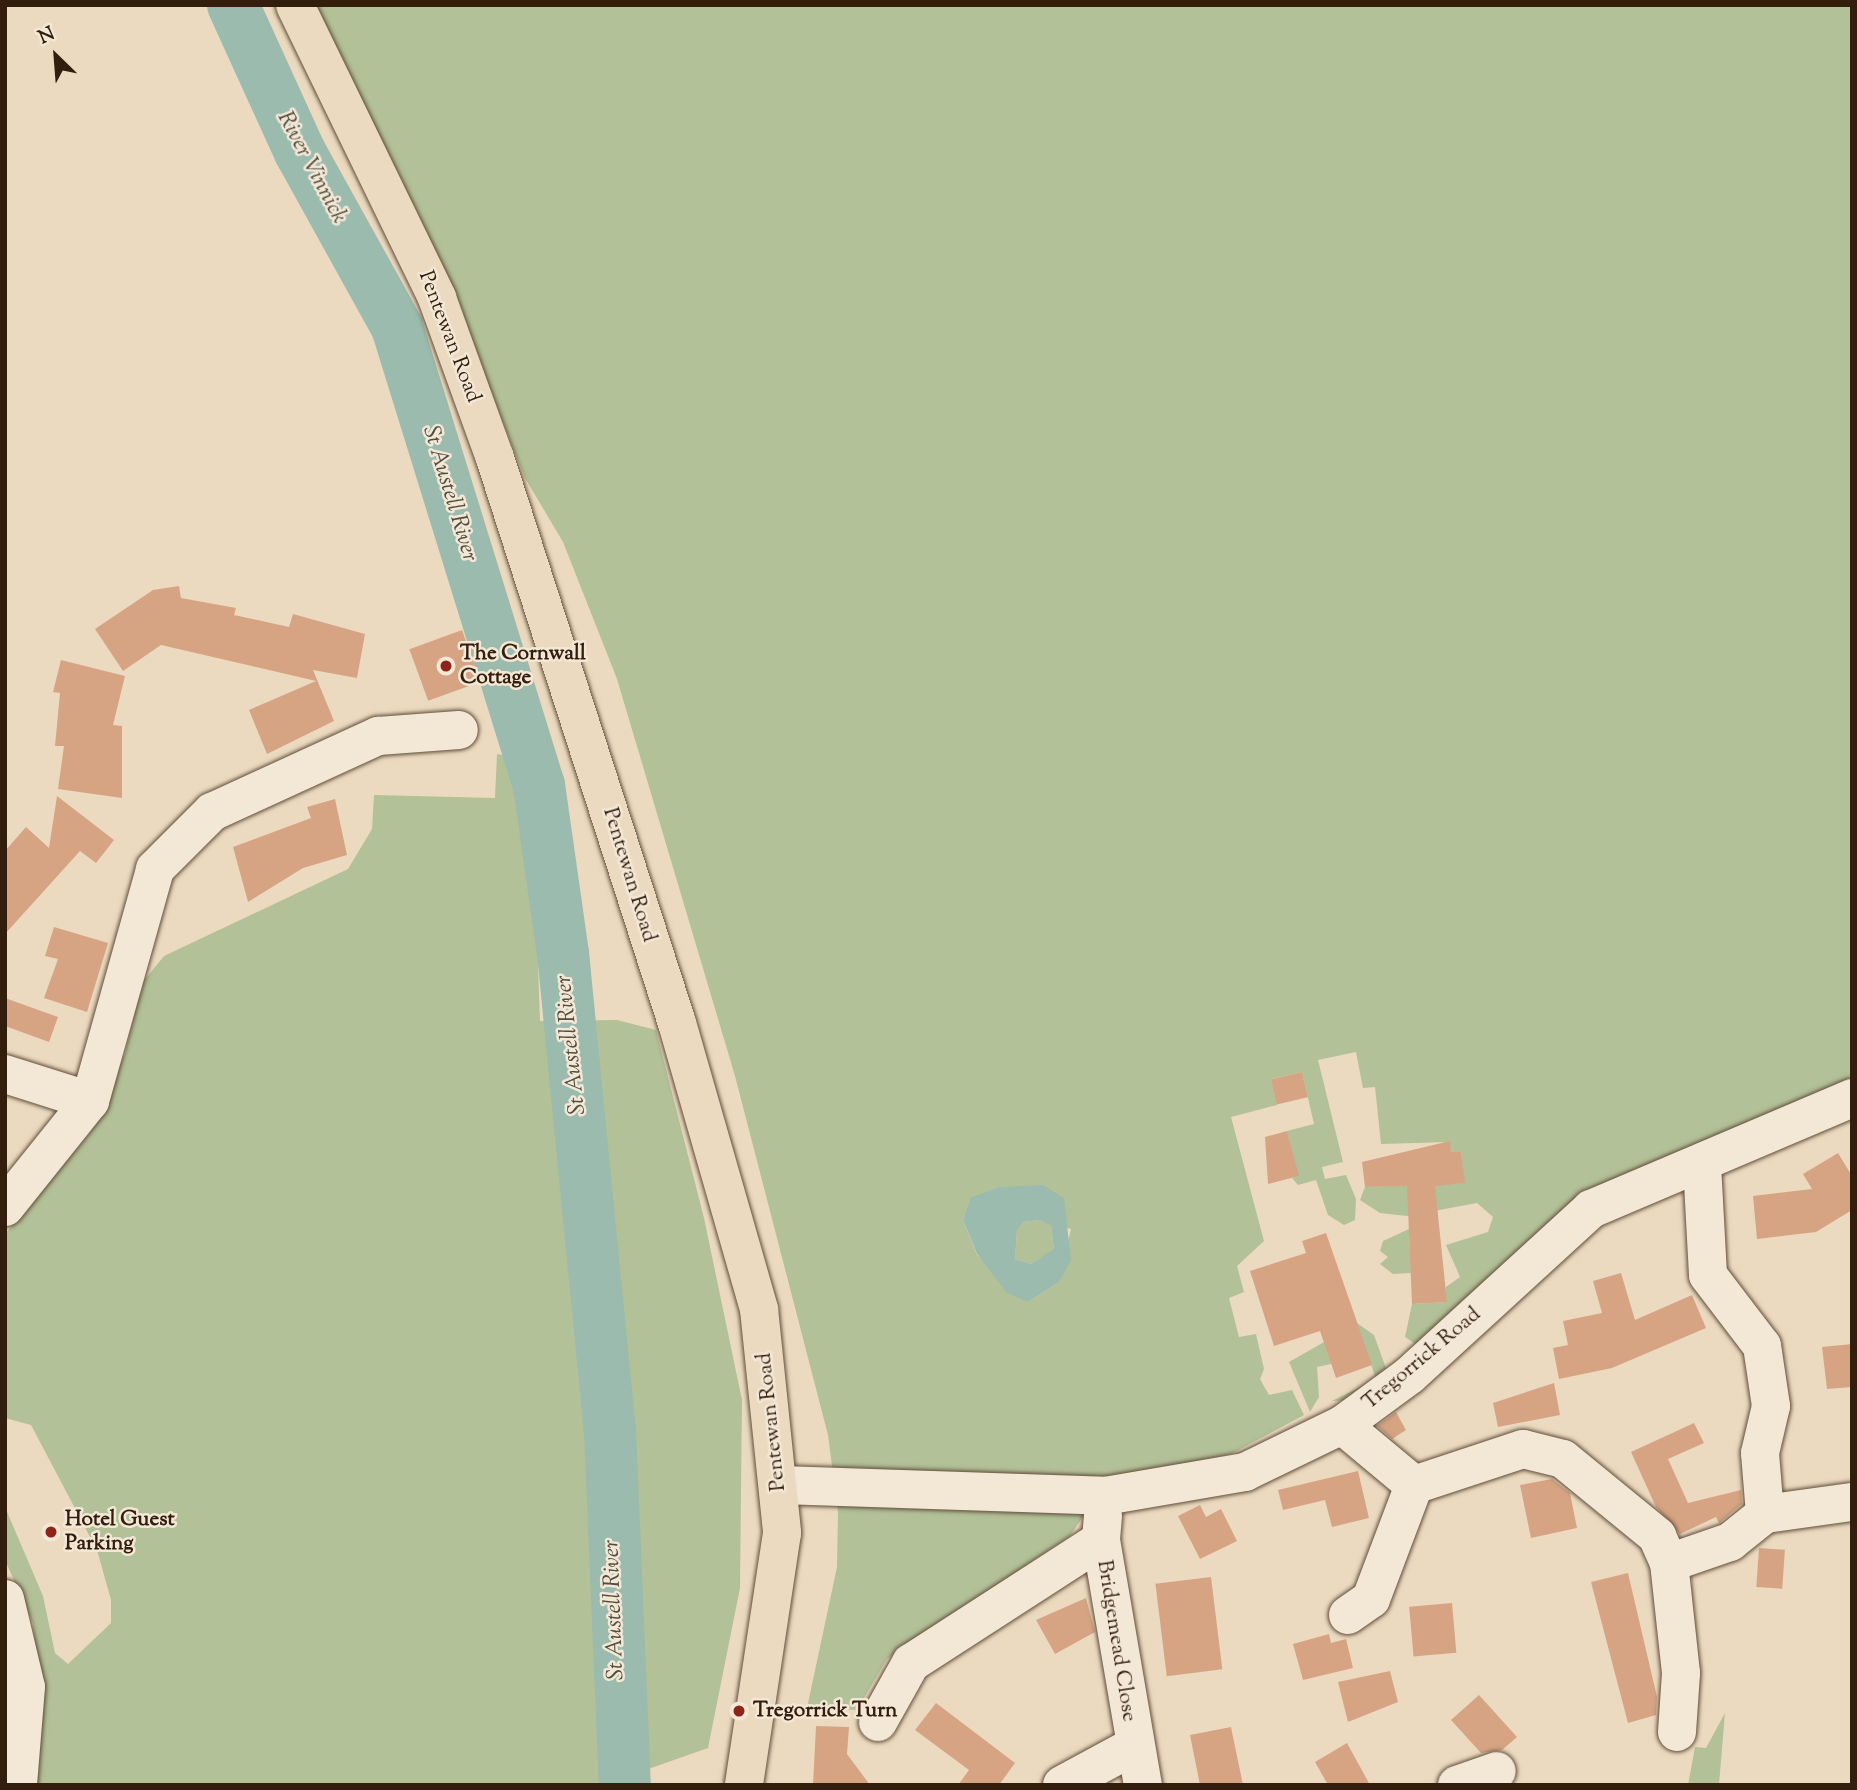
<!DOCTYPE html>
<style>
body{margin:0}
#map{position:relative;width:1857px;height:1790px;overflow:hidden;background:#ecdac0;font-family:"Sorts Mill Goudy",serif}
div>[style]{position:absolute}
.green>*{inset:0;background:#b2c197}
.water>*{inset:0;background:#9abbad}
.river>*{height:52px;margin:-26px;padding:0 26px;transform-origin:26px;border-radius:26px;background:#9abbad}
.building>*{inset:0;background:#d6a483;transform-origin:0 0}
.roads{filter:drop-shadow(0 0 2px #614d3a) drop-shadow(0 0 2px #614d3a)}
.minor>*{height:38px;margin:-19px;padding:0 19px;transform-origin:19px;border-radius:19px;background:#f3e7d6}
.major>*{height:38px;margin:-19px;padding:0 19px;transform-origin:19px;border-radius:19px;background:#ecdac0}
.dots>*{width:19px;height:19px;translate:-50% -50%;box-sizing:border-box;border:4px solid #f3e7d6;border-radius:50%}
span{translate:-50% -50%;white-space:nowrap;text-align:center;line-height:1.15;-webkit-text-stroke:5px #f3e7d6;paint-order:stroke}
.street-label{font-size:21px;color:#331e0e}
.poi-label{font-size:21px;color:#331e0e;font-weight:700}
.left{translate:0 -50%;text-align:left}
.water-label{font-size:23px;color:#524d3e;font-style:italic}
.frame{position:absolute;inset:0;border:7px solid #331e0e;pointer-events:none}
.north{position:absolute;left:21px;top:21px;width:70px;height:70px;-webkit-text-stroke:5px #f3e7d6;paint-order:stroke;rotate:335deg;font-size:19px;font-weight:700;line-height:28px;text-align:center;color:#331e0e}
.north::after{content:'';display:block;margin:auto;width:24px;height:32px;background:#331e0e;clip-path:polygon(50% 0,100% 100%,50% 72%,0 100%)}
</style>
<div id="map">
<div class="green">
<i style="clip-path:polygon(evenodd,311px 5px,1852px 5px,1852px 1085px,1595px 1195px,1420px 1347px,1405px 1337px,1412px 1304px,1446px 1302px,1446px 1287px,1460px 1277px,1446px 1245px,1488px 1232px,1493px 1217px,1477px 1203px,1407px 1216px,1380px 1213px,1360px 1200px,1365px 1187px,1464px 1183px,1461px 1152px,1451px 1152px,1449px 1142px,1381px 1144px,1375px 1087px,1363px 1088px,1356px 1052px,1318px 1060px,1343px 1162px,1322px 1167px,1325px 1179px,1346px 1175px,1356px 1199px,1355px 1220px,1344px 1225px,1328px 1215px,1316px 1180px,1298px 1185px,1292px 1178px,1298px 1176px,1287px 1131px,1314px 1124px,1302px 1072px,1271px 1079px,1277px 1105px,1231px 1117px,1264px 1241px,1237px 1266px,1244px 1292px,1229px 1298px,1239px 1337px,1256px 1334px,1264px 1369px,1260px 1379px,1269px 1395px,1292px 1390px,1304px 1415px,1233px 1453px,1101px 1489px,1070px 1536px,887px 1659px,857px 1710px,807px 1708px,837px 1567px,838px 1512px,828px 1435px,735px 1076px,617px 679px,563px 542px,525px 478px,443px 268px,311px 5px,970px 1198px,1071px 1229px,1059px 1282px,1028px 1302px,977px 1255px,963px 1220px,970px 1198px)"></i>
<i style="clip-path:polygon(497px 754px,516px 757px,534px 850px,540px 1021px,617px 1020px,656px 1030px,704px 1218px,742px 1400px,740px 1588px,708px 1748px,603px 1785px,30px 1785px,39px 1708px,33px 1623px,5px 1560px,5px 1507px,43px 1596px,55px 1653px,68px 1664px,111px 1623px,111px 1600px,97px 1550px,31px 1425px,5px 1418px,5px 1234px,89px 1134px,125px 1054px,142px 983px,164px 956px,348px 869px,372px 829px,374px 795px,495px 798px)"></i>
<i style="clip-path:polygon(1039px 1220px,1051px 1224px,1054px 1250px,1031px 1264px,1015px 1259px,1017px 1231px,1024px 1222px)"></i>
<i style="clip-path:polygon(1409px 1229px,1411px 1273px,1393px 1274px,1380px 1264px,1388px 1257px,1380px 1251px,1383px 1241px)"></i>
<i style="clip-path:polygon(1357px 1323px,1374px 1335px,1387px 1371px,1352px 1400px,1332px 1401px,1376px 1379px)"></i>
<i style="clip-path:polygon(1333px 1337px,1331px 1364px,1317px 1367px,1319px 1397px,1310px 1412px,1289px 1362px)"></i>
<i style="clip-path:polygon(1725px 1713px,1719px 1785px,1688px 1785px,1695px 1747px,1706px 1748px)"></i>
</div>
<div class="water">
<i style="clip-path:polygon(evenodd,1043px 1185px,1064px 1198px,1071px 1260px,1059px 1282px,1028px 1302px,1007px 1293px,977px 1254px,963px 1220px,970px 1198px,1000px 1187px,1043px 1185px,1039px 1220px,1051px 1225px,1054px 1249px,1031px 1264px,1015px 1259px,1017px 1231px,1024px 1222px,1039px 1220px)"></i>
</div>
<div class="river">
<i style="left:233px;top:5px;width:162px;rotate:65.5deg"></i>
<i style="left:300px;top:152px;width:200px;rotate:61deg"></i>
<i style="left:397px;top:327px;width:480px;rotate:72.8deg"></i>
<i style="left:539px;top:785px;width:170px;rotate:81.9deg"></i>
<i style="left:563px;top:953px;width:480px;rotate:84.4deg"></i>
<i style="left:610px;top:1431px;width:354px;rotate:87.6deg"></i>
</div>
<div class="building">
<i style="clip-path:polygon(179px 586px,181px 598px,236px 608px,234px 615px,289px 627px,293px 614px,365px 634px,357px 678px,313px 670px,334px 721px,267px 754px,249px 710px,316px 681px,161px 645px,123px 671px,95px 629px,153px 590px)"></i>
<i style="left:462px;top:630px;width:55px;height:56px;rotate:70deg"></i>
<i style="clip-path:polygon(61px 660px,125px 676px,113px 725px,122px 726px,122px 798px,58px 789px,64px 746px,55px 746px,60px 693px,53px 692px)"></i>
<i style="clip-path:polygon(57px 796px,114px 840px,96px 863px,80px 851px,5px 934px,5px 851px,26px 827px,49px 848px)"></i>
<i style="clip-path:polygon(335px 799px,347px 855px,303px 868px,248px 902px,233px 847px,311px 818px,307px 807px)"></i>
<i style="clip-path:polygon(54px 927px,108px 943px,87px 1012px,44px 998px,58px 959px,45px 956px)"></i>
<i style="clip-path:polygon(5px 998px,58px 1017px,49px 1042px,5px 1026px)"></i>
<i style="left:1302px;top:1072px;width:26px;height:32px;rotate:77deg"></i>
<i style="clip-path:polygon(1287px 1131px,1299px 1176px,1268px 1184px,1265px 1137px)"></i>
<i style="clip-path:polygon(1450px 1141px,1451px 1152px,1461px 1152px,1465px 1183px,1435px 1186px,1447px 1302px,1412px 1304px,1407px 1186px,1365px 1187px,1362px 1162px)"></i>
<i style="clip-path:polygon(1838px 1153px,1852px 1176px,1852px 1210px,1816px 1232px,1757px 1239px,1753px 1196px,1812px 1189px,1803px 1174px)"></i>
<i style="clip-path:polygon(1326px 1233px,1372px 1365px,1336px 1378px,1320px 1331px,1274px 1346px,1250px 1271px,1306px 1253px,1302px 1241px)"></i>
<i style="clip-path:polygon(1621px 1273px,1635px 1320px,1692px 1295px,1706px 1328px,1612px 1368px,1559px 1379px,1553px 1348px,1568px 1345px,1563px 1321px,1602px 1313px,1593px 1281px)"></i>
<i style="clip-path:polygon(1852px 1344px,1852px 1387px,1827px 1389px,1822px 1347px)"></i>
<i style="clip-path:polygon(1554px 1383px,1560px 1415px,1498px 1427px,1493px 1403px)"></i>
<i style="clip-path:polygon(1396px 1412px,1406px 1430px,1392px 1439px,1377px 1426px)"></i>
<i style="clip-path:polygon(1694px 1423px,1704px 1443px,1668px 1459px,1688px 1503px,1741px 1490px,1742px 1504px,1719px 1523px,1716px 1517px,1680px 1534px,1656px 1507px,1631px 1452px)"></i>
<i style="clip-path:polygon(1358px 1471px,1369px 1518px,1332px 1527px,1325px 1500px,1283px 1510px,1278px 1490px)"></i>
<i style="clip-path:polygon(1552px 1479px,1570px 1493px,1577px 1528px,1531px 1538px,1520px 1485px)"></i>
<i style="clip-path:polygon(1200px 1505px,1206px 1517px,1221px 1509px,1237px 1541px,1200px 1559px,1178px 1516px)"></i>
<i style="left:1759px;top:1548px;width:26px;height:39px;rotate:4deg"></i>
<i style="clip-path:polygon(1628px 1573px,1657px 1697px,1656px 1715px,1628px 1723px,1591px 1582px)"></i>
<i style="left:1211px;top:1577px;width:93px;height:56px;rotate:83deg"></i>
<i style="clip-path:polygon(1086px 1598px,1095px 1632px,1055px 1654px,1036px 1620px)"></i>
<i style="left:1452px;top:1603px;width:50px;height:43px;rotate:85deg"></i>
<i style="clip-path:polygon(1329px 1634px,1331px 1643px,1346px 1639px,1353px 1668px,1303px 1680px,1293px 1644px)"></i>
<i style="clip-path:polygon(1390px 1671px,1398px 1702px,1348px 1722px,1338px 1682px)"></i>
<i style="clip-path:polygon(1479px 1695px,1517px 1737px,1502px 1750px,1481px 1753px,1451px 1720px)"></i>
<i style="clip-path:polygon(936px 1703px,1015px 1763px,999px 1785px,958px 1785px,969px 1770px,915px 1730px)"></i>
<i style="clip-path:polygon(816px 1726px,849px 1727px,847px 1754px,870px 1785px,813px 1785px)"></i>
<i style="clip-path:polygon(1231px 1727px,1243px 1785px,1200px 1785px,1190px 1735px)"></i>
<i style="clip-path:polygon(1347px 1743px,1370px 1785px,1328px 1785px,1315px 1762px)"></i>
</div>
<div class="roads">
<div class="minor">
<i style="left:5px;top:1074px;width:89px;rotate:17.6deg"></i>
<i style="left:5px;top:1207px;width:136px;rotate:-51.3deg"></i>
<i style="left:90px;top:1101px;width:241px;rotate:-74.3deg"></i>
<i style="left:155px;top:869px;width:81px;rotate:-45deg"></i>
<i style="left:212px;top:812px;width:183px;rotate:-24.6deg"></i>
<i style="left:378px;top:736px;width:81px;rotate:-4.2deg"></i>
<i style="left:1342px;top:1425px;width:94px;rotate:39.8deg"></i>
<i style="left:1414px;top:1485px;width:115px;rotate:-18.3deg"></i>
<i style="left:1523px;top:1449px;width:41px;rotate:14deg"></i>
<i style="left:1563px;top:1459px;width:122px;rotate:39.3deg"></i>
<i style="left:1657px;top:1536px;width:30px;rotate:66deg"></i>
<i style="left:781px;top:1485px;width:324px;rotate:1.9deg"></i>
<i style="left:1105px;top:1496px;width:142px;rotate:-9.7deg"></i>
<i style="left:1245px;top:1472px;width:108px;rotate:-25.9deg"></i>
<i style="left:1342px;top:1425px;width:84px;rotate:-36.3deg"></i>
<i style="left:1410px;top:1375px;width:246px;rotate:-42.5deg"></i>
<i style="left:1591px;top:1209px;width:284px;rotate:-23deg"></i>
<i style="left:1765px;top:1514px;width:88px;rotate:-7.9deg"></i>
<i style="left:1103px;top:1516px;width:24px;rotate:95deg"></i>
<i style="left:1101px;top:1540px;width:249px;rotate:80.3deg"></i>
<i style="left:5px;top:1599px;width:90px;rotate:76.6deg"></i>
<i style="left:26px;top:1687px;width:98px;rotate:94.7deg"></i>
<i style="left:1348px;top:1615px;width:28px;rotate:-35deg"></i>
<i style="left:1371px;top:1599px;width:122px;rotate:-69.3deg"></i>
<i style="left:878px;top:1722px;width:68px;rotate:-60.8deg"></i>
<i style="left:911px;top:1663px;width:226px;rotate:-32.9deg"></i>
<i style="left:1677px;top:1732px;width:59px;rotate:-86.1deg"></i>
<i style="left:1681px;top:1673px;width:111px;rotate:-96.2deg"></i>
<i style="left:1669px;top:1563px;width:65px;rotate:-19deg"></i>
<i style="left:1730px;top:1542px;width:45px;rotate:-38.7deg"></i>
<i style="left:1765px;top:1514px;width:61px;rotate:-94.7deg"></i>
<i style="left:1760px;top:1453px;width:48px;rotate:-76.8deg"></i>
<i style="left:1771px;top:1406px;width:61px;rotate:-98.5deg"></i>
<i style="left:1762px;top:1346px;width:89px;rotate:-127.3deg"></i>
<i style="left:1708px;top:1275px;width:110px;rotate:-93.1deg"></i>
<i style="left:1062px;top:1785px;width:82px;rotate:-28.4deg"></i>
<i style="left:1457px;top:1785px;width:42px;rotate:-19.3deg"></i>
</div>
<div class="major">
<i style="left:295px;top:5px;width:326px;rotate:64.1deg"></i>
<i style="left:437px;top:298px;width:170px;rotate:70.1deg"></i>
<i style="left:495px;top:458px;width:594px;rotate:72.15deg"></i>
<i style="left:677px;top:1023px;width:298px;rotate:74deg"></i>
<i style="left:759px;top:1309px;width:225px;rotate:84.1deg"></i>
<i style="left:782px;top:1533px;width:255px;rotate:98.6deg"></i>
</div>
</div>
<div class="dots">
<i style="left:446px;top:666px;background:#8f2418"></i>
<i style="left:51px;top:1532px;background:#8f2418"></i>
<i style="left:739px;top:1711px;background:#8f2418"></i>
</div>
<div class="street-label">
<span style="left:449px;top:337px;rotate:69deg">Pentewan Road</span>
<span style="left:629px;top:875px;rotate:73deg">Pentewan Road</span>
<span style="left:1422px;top:1359px;rotate:-40deg">Tregorrick Road</span>
<span style="left:772px;top:1422px;rotate:-96deg">Pentewan Road</span>
<span style="left:1116px;top:1641px;rotate:81deg">Bridgemead Close</span>
</div>
<div class="poi-label">
<span class="left" style="left:460px;top:666px">The Cornwall<br>Cottage</span>
<span class="left" style="left:65px;top:1532px">Hotel Guest<br>Parking</span>
<span class="left" style="left:753px;top:1711px">Tregorrick Turn</span>
</div>
<div class="water-label">
<span style="left:311px;top:168px;rotate:62deg">River Vinnick</span>
<span style="left:449px;top:494px;rotate:73deg">St Austell River</span>
<span style="left:572px;top:1045px;rotate:-96deg">St Austell River</span>
<span style="left:615px;top:1610px;rotate:-92deg">St Austell River</span>
</div>
<div class="frame"></div>
<div class="north">N</div>
</div>
